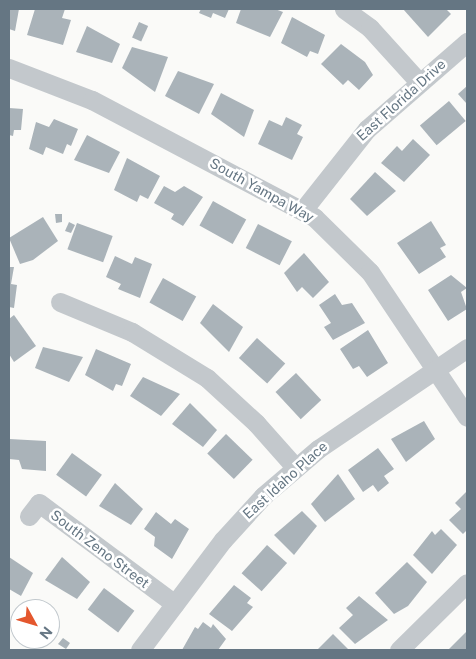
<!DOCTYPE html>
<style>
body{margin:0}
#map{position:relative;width:476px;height:659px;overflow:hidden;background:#fafaf8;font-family:"Public Sans",sans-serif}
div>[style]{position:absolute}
.building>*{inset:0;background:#aab3b9;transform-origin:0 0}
.street>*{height:19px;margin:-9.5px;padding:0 9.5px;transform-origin:9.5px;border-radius:9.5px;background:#c3c8cc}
span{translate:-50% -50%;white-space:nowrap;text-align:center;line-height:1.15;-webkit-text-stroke:5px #fff;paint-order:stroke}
.street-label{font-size:14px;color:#657683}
.frame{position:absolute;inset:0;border:10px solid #657683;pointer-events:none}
.north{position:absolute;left:10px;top:599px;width:50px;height:50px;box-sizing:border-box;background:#fff;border:1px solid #c1c8cd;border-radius:50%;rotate:129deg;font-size:14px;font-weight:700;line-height:20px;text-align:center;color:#657683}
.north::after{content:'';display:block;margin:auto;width:18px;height:22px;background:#e4572e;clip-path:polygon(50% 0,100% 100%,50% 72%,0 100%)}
</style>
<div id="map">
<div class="building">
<i style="clip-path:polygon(9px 9px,19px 9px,15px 31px,9px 29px)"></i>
<i style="clip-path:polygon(35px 9px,65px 9px,62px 18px,71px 20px,63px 45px,27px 35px)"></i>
<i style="clip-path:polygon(201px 9px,229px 9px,225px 18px,213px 13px,211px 18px,199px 13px)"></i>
<i style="clip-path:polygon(241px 9px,275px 9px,283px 12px,270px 37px,236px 23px)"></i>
<i style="clip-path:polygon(403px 9px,446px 9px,451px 14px,428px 37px)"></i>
<i style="clip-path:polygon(292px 17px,325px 35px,318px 54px,310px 51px,307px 57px,281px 43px)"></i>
<i style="left:139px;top:22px;width:10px;height:17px;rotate:24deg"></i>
<i style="clip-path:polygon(87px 26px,120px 44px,112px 63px,76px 52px)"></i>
<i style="clip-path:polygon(341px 44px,365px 62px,373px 75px,359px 90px,348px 80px,343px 85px,321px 64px)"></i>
<i style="clip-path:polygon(132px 47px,168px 57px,155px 92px,122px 68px)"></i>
<i style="clip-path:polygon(178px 71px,214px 84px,199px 114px,165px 96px)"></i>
<i style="clip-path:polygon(467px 86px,467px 104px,458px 94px)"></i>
<i style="clip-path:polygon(221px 93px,254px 110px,244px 137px,211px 114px)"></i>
<i style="left:449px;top:101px;width:26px;height:38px;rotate:50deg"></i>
<i style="clip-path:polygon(9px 108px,23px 109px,21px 130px,14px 130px,13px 136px,9px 135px)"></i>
<i style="clip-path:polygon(286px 117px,302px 125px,297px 134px,303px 137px,292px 160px,258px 144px,269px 120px,282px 126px)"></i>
<i style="clip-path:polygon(54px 119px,78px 129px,71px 146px,67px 144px,63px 154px,46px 147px,43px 155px,29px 149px,36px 122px,49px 127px)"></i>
<i style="clip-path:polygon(87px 135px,120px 152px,109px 173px,74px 160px)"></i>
<i style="clip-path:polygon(413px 139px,430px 155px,404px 182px,381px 163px,397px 146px,402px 151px)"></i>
<i style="clip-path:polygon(127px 158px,160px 176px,148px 199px,140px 195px,137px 202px,114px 190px)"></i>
<i style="clip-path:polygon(375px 172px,396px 191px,367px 216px,350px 199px)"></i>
<i style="clip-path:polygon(164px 186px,175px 192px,184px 186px,203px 197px,183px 226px,171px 219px,174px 214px,154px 203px)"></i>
<i style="left:213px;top:201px;width:38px;height:28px;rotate:29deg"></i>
<i style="clip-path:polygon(55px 214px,62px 214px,62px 222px,56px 223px)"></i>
<i style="clip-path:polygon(43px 217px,58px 241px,33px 260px,20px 264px,9px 238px)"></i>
<i style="clip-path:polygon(431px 221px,446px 245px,440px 248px,446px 257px,419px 274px,397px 243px)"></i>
<i style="clip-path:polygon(69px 222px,75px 225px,71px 233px,65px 231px)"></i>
<i style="left:77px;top:223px;width:38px;height:28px;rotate:20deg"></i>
<i style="left:258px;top:224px;width:38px;height:27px;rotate:27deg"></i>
<i style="clip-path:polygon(304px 253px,329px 282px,313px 298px,302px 287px,297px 292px,284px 273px)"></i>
<i style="clip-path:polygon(115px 256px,132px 264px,135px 257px,152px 264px,140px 298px,118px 289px,121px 284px,106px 277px)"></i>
<i style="clip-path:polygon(9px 267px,14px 267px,11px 284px,17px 285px,14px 308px,9px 307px)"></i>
<i style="clip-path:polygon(451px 275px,467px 288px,461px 292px,467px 309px,448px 321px,428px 290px)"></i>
<i style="left:163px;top:278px;width:38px;height:28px;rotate:29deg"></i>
<i style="clip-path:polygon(335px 294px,342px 305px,352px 303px,365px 323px,333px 340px,324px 327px,331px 323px,319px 305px)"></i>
<i style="clip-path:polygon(213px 304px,243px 327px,229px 352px,200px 323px)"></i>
<i style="clip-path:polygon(14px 315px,36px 346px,14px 362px,9px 354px,9px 319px)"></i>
<i style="clip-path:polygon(368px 330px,388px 363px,367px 377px,359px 366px,353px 369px,340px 349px)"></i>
<i style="left:257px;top:338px;width:38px;height:27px;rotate:42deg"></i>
<i style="clip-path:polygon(43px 347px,83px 357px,69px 382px,35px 368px)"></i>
<i style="clip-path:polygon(96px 349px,131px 364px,122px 386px,116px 384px,113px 391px,85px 375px)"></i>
<i style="left:296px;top:373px;width:37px;height:28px;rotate:47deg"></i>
<i style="clip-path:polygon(143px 377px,180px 394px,161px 416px,130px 396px)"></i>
<i style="clip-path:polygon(190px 403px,217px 430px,203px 447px,172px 424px)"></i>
<i style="clip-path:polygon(424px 421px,435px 439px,406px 462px,391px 439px)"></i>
<i style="left:226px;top:434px;width:37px;height:27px;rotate:44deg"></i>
<i style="clip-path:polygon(9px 439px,46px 441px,46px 471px,22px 469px,19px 460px,9px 459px)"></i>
<i style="clip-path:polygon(378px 448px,394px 469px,384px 476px,389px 483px,378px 492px,373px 485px,363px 492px,348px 470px)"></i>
<i style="left:72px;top:453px;width:37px;height:27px;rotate:36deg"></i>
<i style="clip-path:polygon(338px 474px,355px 499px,325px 522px,311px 504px)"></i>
<i style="clip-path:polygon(115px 483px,143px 509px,131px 525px,99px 506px)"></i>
<i style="clip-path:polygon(467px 491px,467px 530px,463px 534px,449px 520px,461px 509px,455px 503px)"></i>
<i style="clip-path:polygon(302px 511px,317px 526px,294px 555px,274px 535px)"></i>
<i style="clip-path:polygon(156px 512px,171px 524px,175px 519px,189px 529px,172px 559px,154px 546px,155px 537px,144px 529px)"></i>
<i style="clip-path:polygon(441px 529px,457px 545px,432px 574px,413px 555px,432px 531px,435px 535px)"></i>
<i style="left:267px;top:545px;width:27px;height:38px;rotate:42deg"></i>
<i style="clip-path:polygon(9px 557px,33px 573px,21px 596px,9px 589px)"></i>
<i style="clip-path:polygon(62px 557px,90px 582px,77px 599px,45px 580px)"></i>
<i style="clip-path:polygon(407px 562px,427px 582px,408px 606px,394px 614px,375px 593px)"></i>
<i style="clip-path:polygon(234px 585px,251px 598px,247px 603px,253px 607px,232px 631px,209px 614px)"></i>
<i style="left:104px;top:588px;width:38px;height:27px;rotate:37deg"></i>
<i style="clip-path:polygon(359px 596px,388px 620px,355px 644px,339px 628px,353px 615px,346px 608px)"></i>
<i style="clip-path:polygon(203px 622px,211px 628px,213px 624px,226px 639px,218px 650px,182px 650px,195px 627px,198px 629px)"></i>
<i style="clip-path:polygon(467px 631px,467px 650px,448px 650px)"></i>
<i style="clip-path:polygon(333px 634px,349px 650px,317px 650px)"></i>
<i style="clip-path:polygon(63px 638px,70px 643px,66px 649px,58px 644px)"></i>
</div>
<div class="street">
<i style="left:344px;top:9px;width:32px;rotate:36deg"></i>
<i style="left:370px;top:28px;width:73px;rotate:47.8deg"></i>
<i style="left:9px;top:68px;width:89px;rotate:21.1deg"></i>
<i style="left:92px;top:100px;width:251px;rotate:27.8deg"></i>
<i style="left:314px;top:217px;width:78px;rotate:44.5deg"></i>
<i style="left:370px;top:272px;width:174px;rotate:56.2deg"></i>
<i style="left:303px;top:210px;width:103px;rotate:-51.7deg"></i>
<i style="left:367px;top:129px;width:133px;rotate:-41deg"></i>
<i style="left:60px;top:302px;width:78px;rotate:22.6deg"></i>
<i style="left:132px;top:332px;width:88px;rotate:31.5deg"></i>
<i style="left:207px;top:378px;width:67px;rotate:42.6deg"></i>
<i style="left:256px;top:423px;width:59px;rotate:48.4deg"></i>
<i style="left:29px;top:516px;width:16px;rotate:-52deg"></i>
<i style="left:39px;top:503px;width:169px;rotate:36.6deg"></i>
<i style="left:140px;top:650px;width:138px;rotate:-53deg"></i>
<i style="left:223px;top:540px;width:59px;rotate:-47.7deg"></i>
<i style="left:263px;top:496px;width:72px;rotate:-40.5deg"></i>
<i style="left:318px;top:449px;width:180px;rotate:-34.1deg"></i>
<i style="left:399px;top:650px;width:95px;rotate:-44.6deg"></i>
</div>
<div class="street-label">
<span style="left:401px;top:100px;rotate:-42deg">East Florida Drive</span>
<span style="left:262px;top:190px;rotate:29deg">South Yampa Way</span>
<span style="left:285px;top:480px;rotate:-42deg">East Idaho Place</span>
<span style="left:100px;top:549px;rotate:37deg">South Zeno Street</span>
</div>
<div class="frame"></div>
<div class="north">N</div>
</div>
